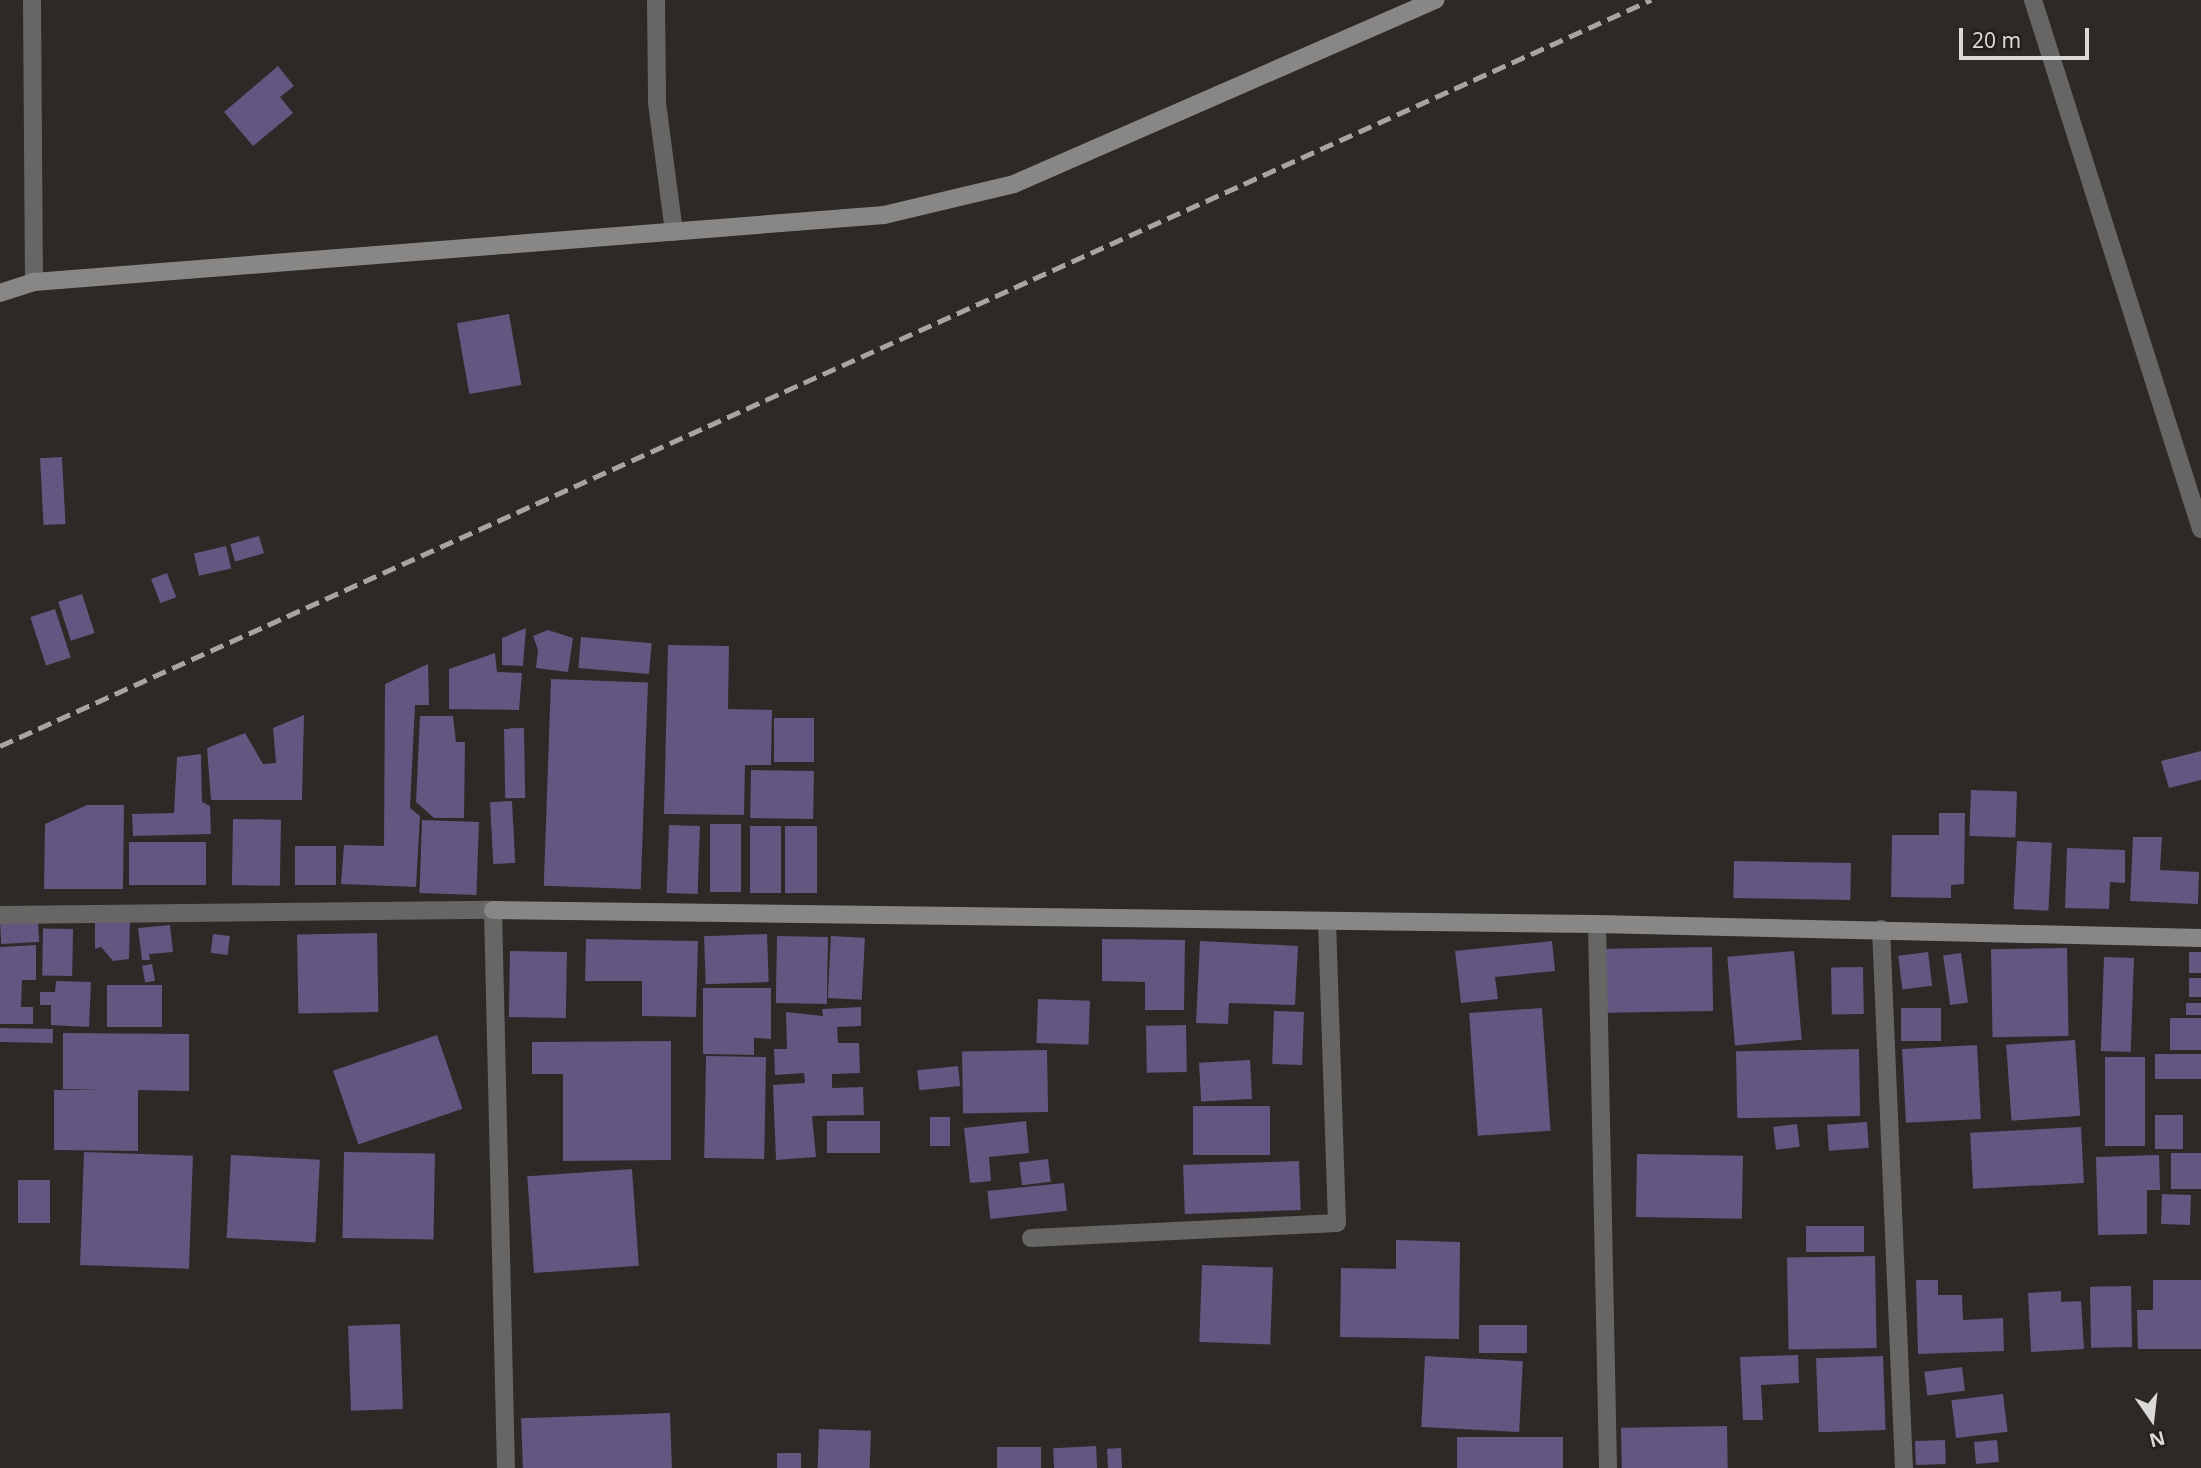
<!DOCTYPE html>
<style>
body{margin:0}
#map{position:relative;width:2201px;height:1468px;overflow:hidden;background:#2c2926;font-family:"Noto Sans",sans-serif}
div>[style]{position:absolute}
.building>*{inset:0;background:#615780;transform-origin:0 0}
.street>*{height:18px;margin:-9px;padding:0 9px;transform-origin:9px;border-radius:9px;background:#676664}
.secondary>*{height:18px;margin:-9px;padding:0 9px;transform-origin:9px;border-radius:9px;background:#898785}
.rail>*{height:5px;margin-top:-2.5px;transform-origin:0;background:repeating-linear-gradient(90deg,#a7a4a2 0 14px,transparent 0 21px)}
span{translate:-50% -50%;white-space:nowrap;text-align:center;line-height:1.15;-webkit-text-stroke:6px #221f1d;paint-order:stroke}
.north{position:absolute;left:2117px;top:1384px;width:70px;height:70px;-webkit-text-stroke:5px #221f1d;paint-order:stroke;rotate:166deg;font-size:19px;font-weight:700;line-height:28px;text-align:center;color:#dbd9d7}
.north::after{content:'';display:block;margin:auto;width:24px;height:32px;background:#dbd9d7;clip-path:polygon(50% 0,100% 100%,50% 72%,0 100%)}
.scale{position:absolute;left:1959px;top:28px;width:130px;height:32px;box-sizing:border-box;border:4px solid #dbd9d7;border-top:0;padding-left:9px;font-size:21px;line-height:24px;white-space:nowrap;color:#dbd9d7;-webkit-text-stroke:5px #221f1d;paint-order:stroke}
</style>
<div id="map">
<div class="building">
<i style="clip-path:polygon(278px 66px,294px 86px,280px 97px,293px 113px,253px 146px,224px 112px)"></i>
<i style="left:509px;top:314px;width:72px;height:53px;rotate:80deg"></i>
<i style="left:62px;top:457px;width:67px;height:22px;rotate:87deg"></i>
<i style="left:259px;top:536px;width:18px;height:30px;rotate:74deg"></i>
<i style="left:226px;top:546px;width:23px;height:33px;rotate:77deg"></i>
<i style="left:167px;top:573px;width:26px;height:17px;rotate:69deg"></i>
<i style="left:82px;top:594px;width:41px;height:25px;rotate:72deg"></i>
<i style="left:55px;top:609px;width:51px;height:26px;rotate:72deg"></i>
<i style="clip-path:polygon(526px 628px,523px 666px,502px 665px,502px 638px)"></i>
<i style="clip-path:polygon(548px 630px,573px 638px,568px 672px,536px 668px,538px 650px,533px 636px)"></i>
<i style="left:581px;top:637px;width:71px;height:31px;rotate:5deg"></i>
<i style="clip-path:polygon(668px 645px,729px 646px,728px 709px,772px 710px,771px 765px,745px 765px,744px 815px,664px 814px)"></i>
<i style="clip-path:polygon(495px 653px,497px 672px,522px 673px,519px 710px,449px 709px,449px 669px)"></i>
<i style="clip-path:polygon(428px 664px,429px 705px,415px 705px,410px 808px,420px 816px,416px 887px,341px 884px,344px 845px,384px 846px,385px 684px)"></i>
<i style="left:551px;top:679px;width:97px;height:207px;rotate:2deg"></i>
<i style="clip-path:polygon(304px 715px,302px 800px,211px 800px,207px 748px,245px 733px,263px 764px,276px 763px,273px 728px)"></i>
<i style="clip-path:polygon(420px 716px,453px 716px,456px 742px,465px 742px,464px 818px,434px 818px,416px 802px)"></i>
<i style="left:774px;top:718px;width:40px;height:44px"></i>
<i style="left:524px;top:728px;width:70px;height:20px;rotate:89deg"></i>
<i style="clip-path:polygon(2201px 751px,2201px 780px,2169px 788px,2161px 761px)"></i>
<i style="clip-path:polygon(201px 754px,202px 802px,210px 806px,211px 834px,133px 836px,132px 814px,174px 813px,177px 757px)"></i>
<i style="left:751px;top:770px;width:63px;height:48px;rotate:1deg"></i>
<i style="left:1971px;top:790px;width:46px;height:46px;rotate:2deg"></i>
<i style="left:512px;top:801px;width:62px;height:22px;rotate:87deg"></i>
<i style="clip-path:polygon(87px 805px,124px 805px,123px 889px,44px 889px,45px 824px)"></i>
<i style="clip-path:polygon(1939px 813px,1965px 813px,1964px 884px,1951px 885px,1951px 898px,1891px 897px,1892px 835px,1939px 835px)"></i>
<i style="left:233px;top:819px;width:48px;height:66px;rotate:1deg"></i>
<i style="left:422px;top:820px;width:57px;height:73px;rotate:2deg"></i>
<i style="left:741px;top:824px;width:68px;height:31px;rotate:90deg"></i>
<i style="left:669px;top:825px;width:31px;height:68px;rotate:2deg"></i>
<i style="left:750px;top:826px;width:31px;height:67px"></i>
<i style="left:817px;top:826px;width:67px;height:32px;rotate:90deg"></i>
<i style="clip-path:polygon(2133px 837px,2162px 837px,2160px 870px,2199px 872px,2198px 904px,2130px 901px)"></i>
<i style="left:2017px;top:841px;width:35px;height:68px;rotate:3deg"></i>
<i style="left:129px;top:842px;width:77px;height:43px"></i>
<i style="left:295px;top:846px;width:41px;height:39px"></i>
<i style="clip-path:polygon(2067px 848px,2125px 850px,2125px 883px,2110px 882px,2109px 909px,2065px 908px)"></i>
<i style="left:1734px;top:861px;width:117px;height:37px;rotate:1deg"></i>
<i style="clip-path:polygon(95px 919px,130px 921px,129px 959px,113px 961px,101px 947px,95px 949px)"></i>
<i style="left:38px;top:920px;width:22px;height:38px;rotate:87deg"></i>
<i style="clip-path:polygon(170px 925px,173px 952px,149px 954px,150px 960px,142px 960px,138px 928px)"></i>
<i style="left:73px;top:929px;width:47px;height:30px;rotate:91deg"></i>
<i style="left:377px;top:933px;width:79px;height:80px;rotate:89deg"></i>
<i style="left:213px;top:934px;width:17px;height:19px;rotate:7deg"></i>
<i style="left:767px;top:934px;width:48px;height:63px;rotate:88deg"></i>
<i style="left:777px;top:936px;width:51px;height:67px;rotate:1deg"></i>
<i style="left:831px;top:936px;width:34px;height:62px;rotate:3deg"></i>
<i style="clip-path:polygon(586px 939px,698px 941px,696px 1017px,642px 1016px,642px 981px,585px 981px)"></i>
<i style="clip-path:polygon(1102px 939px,1185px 940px,1184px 1010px,1145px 1010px,1145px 982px,1102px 981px)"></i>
<i style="clip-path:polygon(1200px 941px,1298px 946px,1295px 1005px,1229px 1003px,1228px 1024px,1196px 1023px)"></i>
<i style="clip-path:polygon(1552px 941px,1555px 971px,1495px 977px,1498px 999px,1461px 1003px,1455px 951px)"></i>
<i style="clip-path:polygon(36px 945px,36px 980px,22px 980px,21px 1007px,33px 1007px,33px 1024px,0 1024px,0 947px)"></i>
<i style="left:1712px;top:947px;width:64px;height:107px;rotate:89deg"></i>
<i style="left:2067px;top:948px;width:88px;height:76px;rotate:89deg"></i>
<i style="left:510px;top:951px;width:57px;height:66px;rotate:1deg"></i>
<i style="left:1794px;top:951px;width:89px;height:67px;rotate:85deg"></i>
<i style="left:1928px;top:952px;width:34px;height:30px;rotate:83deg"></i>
<i style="left:2189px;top:952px;width:12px;height:21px"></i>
<i style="left:1961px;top:953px;width:50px;height:18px;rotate:82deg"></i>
<i style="left:2104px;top:957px;width:30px;height:94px;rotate:2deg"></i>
<i style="left:152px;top:964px;width:17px;height:10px;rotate:80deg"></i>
<i style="left:1863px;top:967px;width:47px;height:32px;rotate:89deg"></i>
<i style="left:2189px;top:978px;width:12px;height:19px"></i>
<i style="clip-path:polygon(56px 981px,91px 982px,89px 1027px,51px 1025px,51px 1005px,40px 1005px,40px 992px,55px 992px)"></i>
<i style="left:107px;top:985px;width:55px;height:42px"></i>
<i style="clip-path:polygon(703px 988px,771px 988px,771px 1039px,754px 1038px,754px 1055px,703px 1054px)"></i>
<i style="left:1038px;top:999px;width:52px;height:44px;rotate:2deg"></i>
<i style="left:2186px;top:1003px;width:15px;height:12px"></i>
<i style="clip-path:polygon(861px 1007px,861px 1026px,837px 1027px,838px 1043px,859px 1043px,860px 1073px,832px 1074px,832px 1088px,863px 1087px,864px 1115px,812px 1116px,816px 1157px,776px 1160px,773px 1085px,805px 1083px,804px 1073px,775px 1075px,774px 1049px,787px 1049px,786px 1012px,823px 1016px,822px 1009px)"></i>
<i style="left:1542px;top:1008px;width:123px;height:73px;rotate:86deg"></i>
<i style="left:1941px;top:1008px;width:33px;height:40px;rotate:90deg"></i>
<i style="left:1274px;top:1011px;width:30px;height:53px;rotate:2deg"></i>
<i style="left:2201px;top:1018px;width:32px;height:31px;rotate:90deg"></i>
<i style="left:1186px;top:1025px;width:47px;height:40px;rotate:89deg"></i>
<i style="left:0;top:1028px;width:53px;height:14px;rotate:1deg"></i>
<i style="clip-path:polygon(63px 1033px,189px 1034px,189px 1091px,138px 1090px,138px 1151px,54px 1150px,54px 1090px,100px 1090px,63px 1089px)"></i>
<i style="left:437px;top:1035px;width:78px;height:110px;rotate:71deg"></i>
<i style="left:2075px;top:1040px;width:76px;height:69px;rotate:86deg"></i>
<i style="clip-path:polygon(671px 1041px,671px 1160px,563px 1161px,563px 1074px,532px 1074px,532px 1042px)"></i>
<i style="left:1977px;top:1045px;width:74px;height:75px;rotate:87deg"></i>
<i style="left:1859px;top:1049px;width:67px;height:123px;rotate:89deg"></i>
<i style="left:1047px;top:1050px;width:62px;height:85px;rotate:89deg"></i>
<i style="left:2201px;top:1054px;width:25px;height:46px;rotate:90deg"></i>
<i style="left:706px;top:1056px;width:60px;height:102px;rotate:1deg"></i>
<i style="left:2145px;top:1057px;width:89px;height:40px;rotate:90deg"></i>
<i style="left:1250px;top:1060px;width:39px;height:51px;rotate:87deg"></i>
<i style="left:958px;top:1066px;width:20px;height:41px;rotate:84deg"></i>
<i style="left:1193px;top:1106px;width:77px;height:49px"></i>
<i style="left:2155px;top:1115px;width:28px;height:34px"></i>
<i style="left:930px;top:1117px;width:20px;height:29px"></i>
<i style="left:827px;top:1121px;width:53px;height:32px"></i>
<i style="clip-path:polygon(1026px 1121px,1029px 1153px,989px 1157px,991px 1181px,970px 1183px,964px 1128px)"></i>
<i style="left:1867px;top:1122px;width:26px;height:40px;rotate:86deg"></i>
<i style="left:1797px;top:1124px;width:23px;height:24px;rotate:83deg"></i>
<i style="left:2081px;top:1127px;width:56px;height:111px;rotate:87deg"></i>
<i style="left:84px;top:1152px;width:109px;height:113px;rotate:2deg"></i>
<i style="left:344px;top:1152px;width:91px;height:86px;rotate:1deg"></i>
<i style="left:2171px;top:1153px;width:30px;height:36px"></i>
<i style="left:1637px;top:1154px;width:106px;height:63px;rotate:1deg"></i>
<i style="left:231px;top:1155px;width:89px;height:83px;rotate:3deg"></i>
<i style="clip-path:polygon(2159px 1155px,2160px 1190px,2147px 1190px,2147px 1234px,2098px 1235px,2096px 1157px)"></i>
<i style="left:1048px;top:1159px;width:23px;height:29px;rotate:83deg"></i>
<i style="left:1299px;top:1161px;width:49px;height:116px;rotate:88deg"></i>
<i style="left:632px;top:1169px;width:97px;height:105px;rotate:86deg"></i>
<i style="left:18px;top:1180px;width:32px;height:43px"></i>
<i style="left:1064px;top:1183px;width:28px;height:77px;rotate:84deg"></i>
<i style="left:2162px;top:1194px;width:29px;height:30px;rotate:2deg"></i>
<i style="left:1864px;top:1226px;width:26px;height:58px;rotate:90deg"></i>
<i style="clip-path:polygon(1396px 1240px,1460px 1242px,1459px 1339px,1340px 1337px,1341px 1268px,1396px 1269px)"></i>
<i style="left:1875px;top:1256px;width:92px;height:88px;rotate:89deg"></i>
<i style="left:1202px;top:1265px;width:71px;height:77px;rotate:2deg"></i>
<i style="clip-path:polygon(1916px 1280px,1938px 1280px,1938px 1295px,1962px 1295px,1963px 1320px,2003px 1318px,2004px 1351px,1918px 1354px)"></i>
<i style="clip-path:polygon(2153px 1280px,2201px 1280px,2201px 1349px,2138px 1349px,2137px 1310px,2153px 1310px)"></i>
<i style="left:2131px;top:1286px;width:61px;height:41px;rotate:89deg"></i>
<i style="clip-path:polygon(2061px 1291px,2061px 1302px,2081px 1301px,2084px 1349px,2031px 1352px,2028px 1293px)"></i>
<i style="left:400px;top:1324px;width:85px;height:52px;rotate:88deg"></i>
<i style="left:1527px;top:1325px;width:28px;height:48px;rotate:90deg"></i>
<i style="clip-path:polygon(1798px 1355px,1799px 1383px,1761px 1385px,1763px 1420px,1743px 1420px,1740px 1357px)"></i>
<i style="left:1425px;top:1356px;width:98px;height:71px;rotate:3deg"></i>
<i style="left:1883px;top:1356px;width:74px;height:67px;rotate:88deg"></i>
<i style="left:1962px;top:1367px;width:24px;height:38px;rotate:83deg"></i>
<i style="left:2003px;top:1394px;width:38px;height:52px;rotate:83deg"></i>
<i style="left:670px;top:1413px;width:55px;height:149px;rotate:88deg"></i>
<i style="left:1727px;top:1426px;width:42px;height:106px;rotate:89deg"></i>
<i style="left:819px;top:1429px;width:52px;height:39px;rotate:2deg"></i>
<i style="left:1457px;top:1437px;width:106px;height:31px"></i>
<i style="left:1945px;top:1440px;width:24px;height:30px;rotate:88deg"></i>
<i style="left:1997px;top:1440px;width:22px;height:23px;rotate:85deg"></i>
<i style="left:1096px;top:1446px;width:22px;height:43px;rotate:87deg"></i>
<i style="left:1041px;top:1447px;width:21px;height:44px;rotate:90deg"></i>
<i style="left:1121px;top:1448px;width:20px;height:14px;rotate:87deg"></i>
<i style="left:777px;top:1453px;width:24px;height:15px"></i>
</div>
<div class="street">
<i style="left:32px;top:0;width:282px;rotate:89.6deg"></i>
<i style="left:656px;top:0;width:103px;rotate:89.4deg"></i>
<i style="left:657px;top:103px;width:130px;rotate:82.5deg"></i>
<i style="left:2033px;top:0;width:555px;rotate:72.38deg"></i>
<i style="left:0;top:915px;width:493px;rotate:-0.6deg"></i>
<i style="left:493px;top:910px;width:558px;rotate:88.67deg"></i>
<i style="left:1597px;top:924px;width:544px;rotate:88.84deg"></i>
<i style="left:1881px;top:929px;width:539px;rotate:87.56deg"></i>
<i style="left:1031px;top:1238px;width:306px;rotate:-2.8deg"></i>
<i style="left:1337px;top:1223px;width:302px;rotate:-91.9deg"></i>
</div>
<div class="secondary">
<i style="left:0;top:293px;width:36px;rotate:-18deg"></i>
<i style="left:34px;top:282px;width:853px;rotate:-4.51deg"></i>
<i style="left:884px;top:215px;width:134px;rotate:-13.4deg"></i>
<i style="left:1014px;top:184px;width:460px;rotate:-23.6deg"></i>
<i style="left:493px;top:910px;width:1104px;rotate:0.73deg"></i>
<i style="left:1597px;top:924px;width:604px;rotate:1.33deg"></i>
</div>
<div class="rail">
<i style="left:0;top:746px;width:1812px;rotate:-24.32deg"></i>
</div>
<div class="north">N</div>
<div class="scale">20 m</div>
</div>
